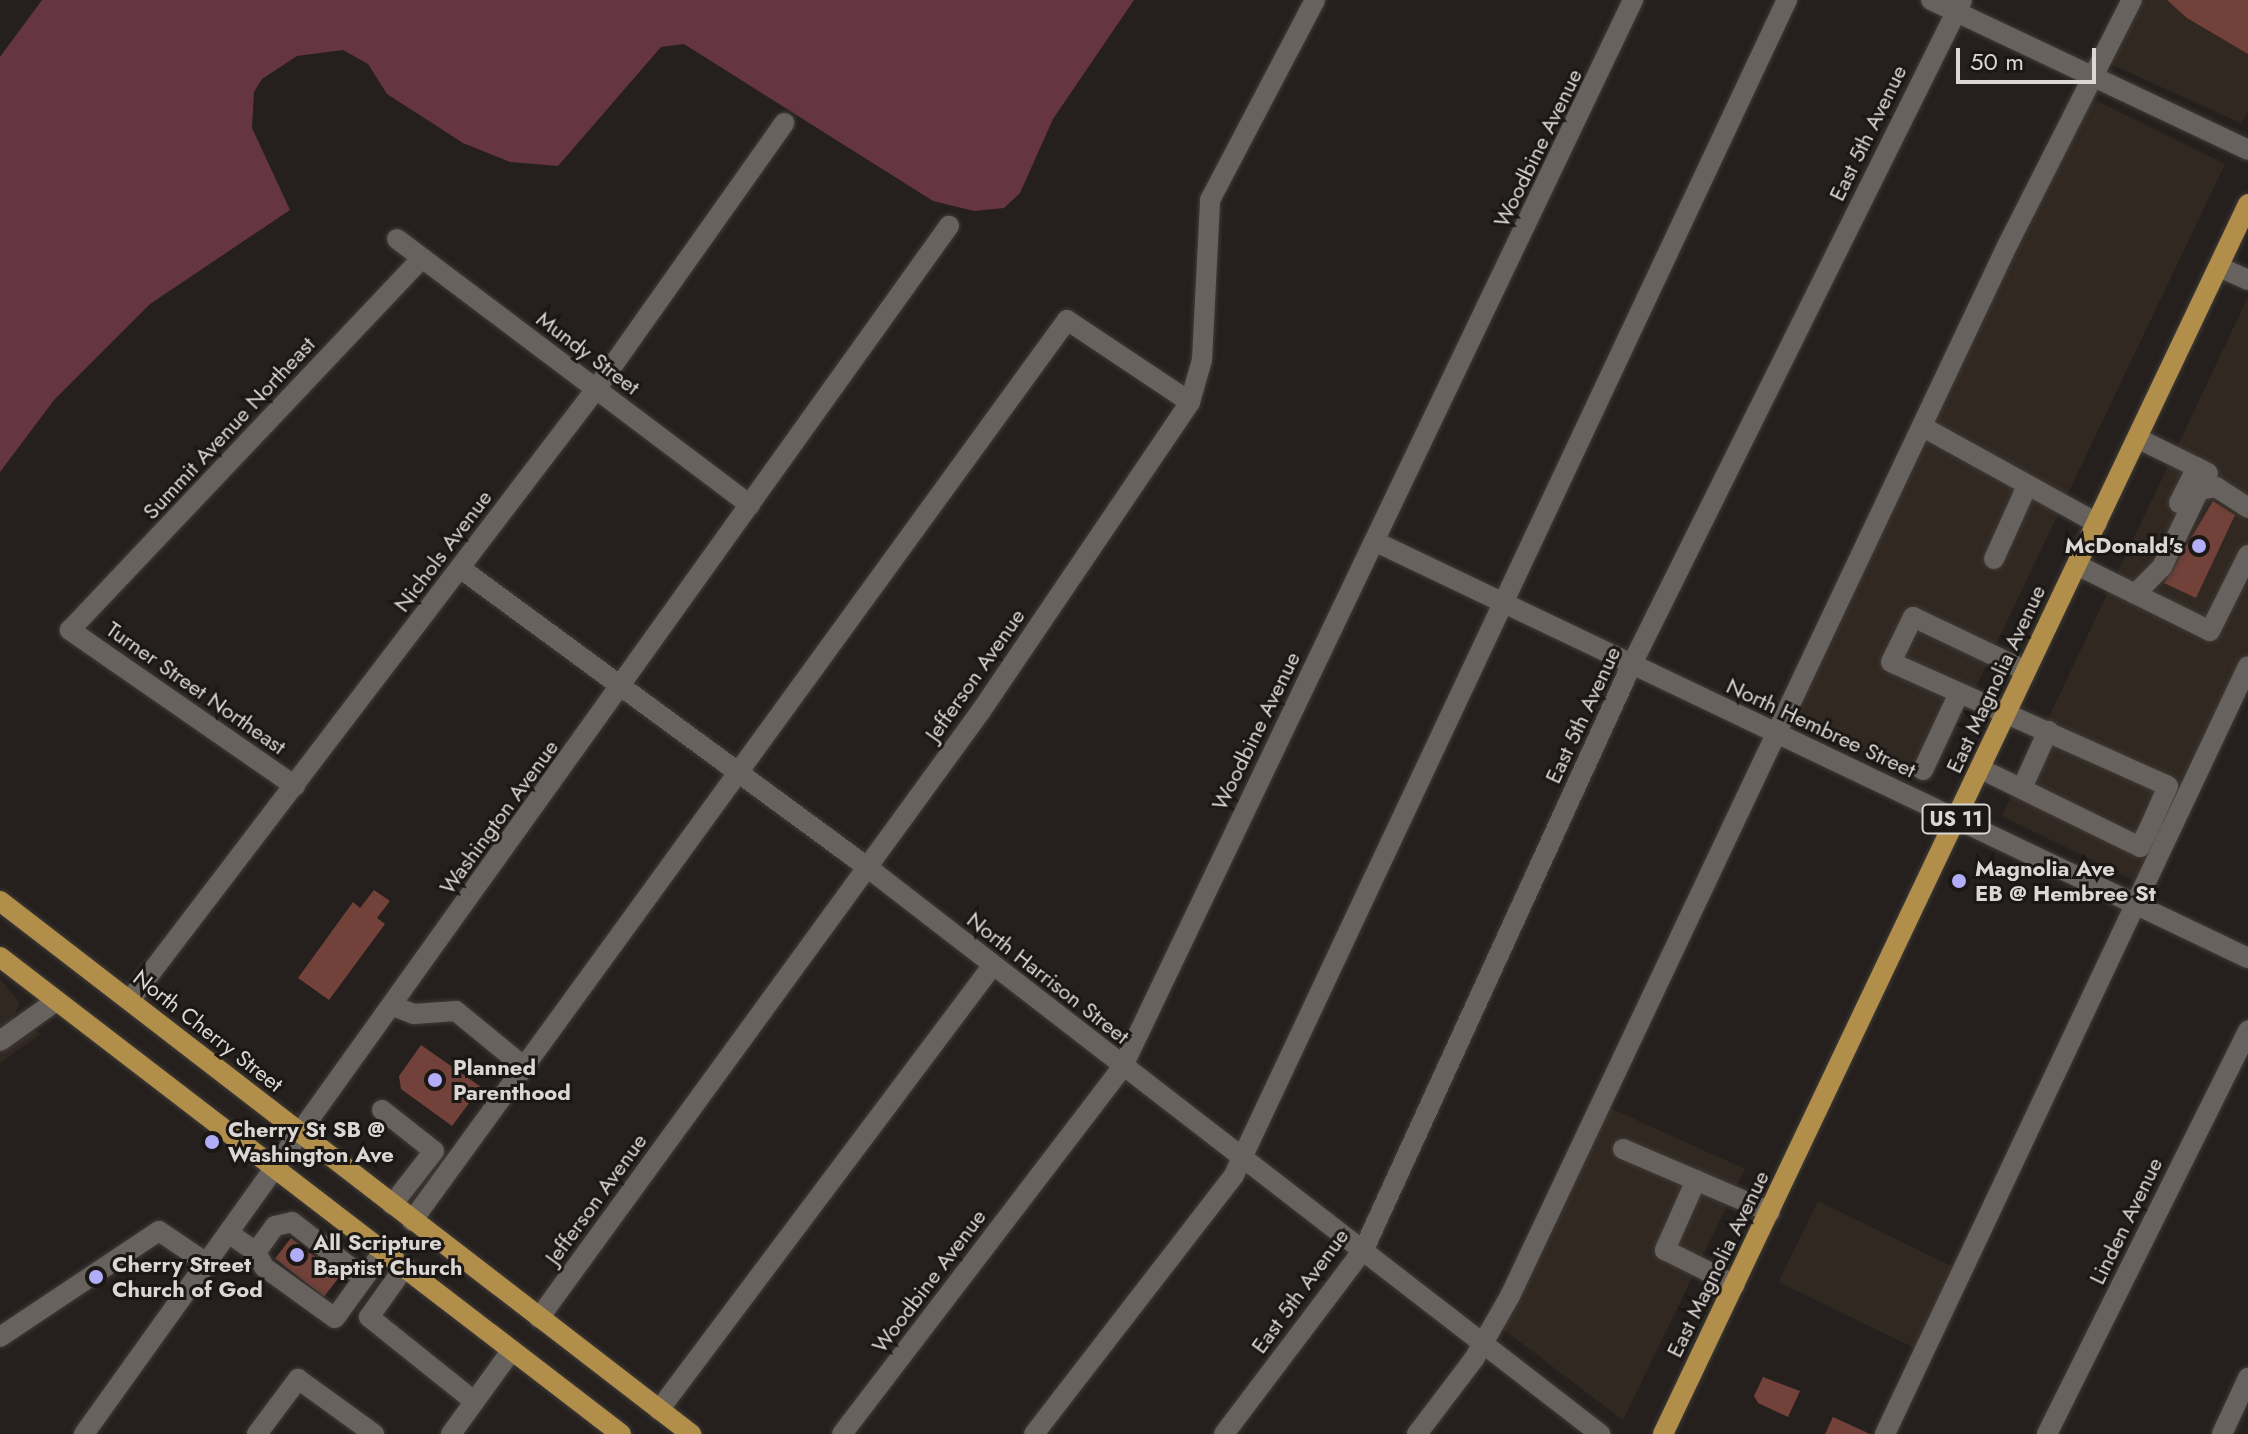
<!DOCTYPE html>
<style>
body{margin:0}
#map{position:relative;width:2248px;height:1434px;overflow:hidden;background:#25201d;font-family:Jost,sans-serif}
div>[style]{position:absolute}
.built>*{inset:0;background:#312821;transform-origin:0 0}
.forest>*{inset:0;background:#653542}
.building>*{inset:0;background:#724139;transform-origin:0 0}
.roads{filter:drop-shadow(0 0 2px #3f3b38) drop-shadow(0 0 2px #3f3b38)}
.minor>*{height:20px;margin:-10px;padding:0 10px;transform-origin:10px;border-radius:10px;background:#68625f}
.major>*{height:20px;margin:-10px;padding:0 10px;transform-origin:10px;border-radius:10px;background:#b28e4b}
.dots>*{width:22px;height:22px;translate:-50% -50%;box-sizing:border-box;border:4px solid #1b1714;border-radius:50%}
span{translate:-50% -50%;white-space:nowrap;text-align:center;line-height:1.15;-webkit-text-stroke:6px #1b1714;paint-order:stroke}
.shield-label span{padding:2px 6px;background:#1b1714;border:2px solid;border-radius:6px;-webkit-text-stroke-width:0}
.shield-label{font-size:20px;color:#dad7d4;font-weight:700}
.street-label{font-size:22px;color:#dad7d4}
.poi-label{font-size:22px;color:#dad7d4;font-weight:700}
.right{translate:-100% -50%;text-align:right}
.left{translate:0 -50%;text-align:left}
.scale{position:absolute;left:1956px;top:48px;width:140px;height:36px;box-sizing:border-box;border:4px solid #dad7d4;border-top:0;padding-left:10px;font-size:24px;line-height:28px;white-space:nowrap;color:#dad7d4;-webkit-text-stroke:6px #1b1714;paint-order:stroke}
</style>
<div id="map">
<div class="built">
<i style="clip-path:polygon(2132px 0,2248px 0,2248px 112px,2241px 123px,2099px 59px)"></i>
<i style="clip-path:polygon(2081px 93px,2225px 164px,1931px 781px,1924px 781px,1782px 718px)"></i>
<i style="clip-path:polygon(2248px 297px,2248px 666px,2143px 885px,2002px 816px)"></i>
<i style="clip-path:polygon(0 979px,20px 1003px,14px 1016px,41px 1034px,0 1063px)"></i>
<i style="clip-path:polygon(1599px 1103px,1745px 1169px,1623px 1420px,1495px 1323px)"></i>
<i style="left:1818px;top:1201px;width:159px;height:90px;rotate:26deg"></i>
</div>
<div class="forest">
<i style="clip-path:polygon(42px 0,1134px 0,1053px 119px,1020px 193px,1004px 208px,974px 211px,933px 201px,684px 44px,661px 47px,558px 166px,510px 162px,463px 143px,387px 94px,368px 64px,343px 50px,297px 56px,262px 79px,254px 92px,252px 128px,290px 210px,150px 304px,54px 400px,0 472px,0 57px)"></i>
</div>
<div class="building">
<i style="clip-path:polygon(2167px 0,2248px 0,2248px 54px,2187px 18px)"></i>
<i style="clip-path:polygon(2213px 501px,2235px 515px,2196px 598px,2164px 583px)"></i>
<i style="clip-path:polygon(374px 890px,390px 901px,377px 918px,385px 924px,329px 1000px,298px 978px,353px 902px,360px 908px)"></i>
<i style="clip-path:polygon(421px 1045px,481px 1087px,452px 1126px,401px 1089px,399px 1076px)"></i>
<i style="left:291px;top:1238px;width:62px;height:26px;rotate:38deg"></i>
<i style="clip-path:polygon(1763px 1377px,1800px 1391px,1788px 1417px,1758px 1403px,1754px 1396px)"></i>
<i style="clip-path:polygon(1833px 1417px,1870px 1434px,1825px 1434px)"></i>
</div>
<div class="roads">
<div class="minor">
<i style="left:1931px;top:0;width:351px;rotate:25.3deg"></i>
<i style="left:397px;top:239px;width:442px;rotate:37deg"></i>
<i style="left:2219px;top:267px;width:32px;rotate:24deg"></i>
<i style="left:1923px;top:427px;width:199px;rotate:28.9deg"></i>
<i style="left:2137px;top:438px;width:79px;rotate:26.2deg"></i>
<i style="left:2179px;top:503px;width:40px;rotate:-63.4deg"></i>
<i style="left:1374px;top:541px;width:968px;rotate:25.51deg"></i>
<i style="left:1994px;top:559px;width:80px;rotate:-65.7deg"></i>
<i style="left:2077px;top:565px;width:148px;rotate:26.4deg"></i>
<i style="left:2210px;top:631px;width:85px;rotate:-63.4deg"></i>
<i style="left:460px;top:568px;width:505px;rotate:36.3deg"></i>
<i style="left:867px;top:867px;width:927px;rotate:37.72deg"></i>
<i style="left:2135px;top:594px;width:38px;rotate:-45deg"></i>
<i style="left:2162px;top:567px;width:85px;rotate:-64.3deg"></i>
<i style="left:2199px;top:490px;width:17px;rotate:-10deg"></i>
<i style="left:2216px;top:487px;width:38px;rotate:33deg"></i>
<i style="left:1981px;top:769px;width:177px;rotate:26.1deg"></i>
<i style="left:2140px;top:847px;width:28px;rotate:-64deg"></i>
<i style="left:2152px;top:822px;width:39px;rotate:-66deg"></i>
<i style="left:2168px;top:786px;width:303px;rotate:-155.9deg"></i>
<i style="left:1891px;top:662px;width:50px;rotate:-63.9deg"></i>
<i style="left:1913px;top:617px;width:125px;rotate:25.5deg"></i>
<i style="left:1923px;top:770px;width:85px;rotate:-64.9deg"></i>
<i style="left:295px;top:786px;width:274px;rotate:-145.3deg"></i>
<i style="left:70px;top:630px;width:512px;rotate:-46.58deg"></i>
<i style="left:2022px;top:788px;width:63px;rotate:-65.5deg"></i>
<i style="left:130px;top:1000px;width:768px;rotate:-52.67deg"></i>
<i style="left:596px;top:389px;width:326px;rotate:-54.7deg"></i>
<i style="left:393px;top:1006px;width:22px;rotate:21deg"></i>
<i style="left:414px;top:1014px;width:42px;rotate:-4.1deg"></i>
<i style="left:456px;top:1011px;width:87px;rotate:39.4deg"></i>
<i style="left:0;top:1041px;width:69px;rotate:-35.5deg"></i>
<i style="left:382px;top:1110px;width:66px;rotate:38.3deg"></i>
<i style="left:434px;top:1151px;width:68px;rotate:127.9deg"></i>
<i style="left:1623px;top:1149px;width:160px;rotate:23.2deg"></i>
<i style="left:1696px;top:1180px;width:77px;rotate:113.9deg"></i>
<i style="left:1665px;top:1250px;width:78px;rotate:26.6deg"></i>
<i style="left:412px;top:1221px;width:1114px;rotate:-53.98deg"></i>
<i style="left:1067px;top:320px;width:148px;rotate:33.7deg"></i>
<i style="left:230px;top:1234px;width:32px;rotate:35deg"></i>
<i style="left:256px;top:1252px;width:32px;rotate:-54deg"></i>
<i style="left:275px;top:1226px;width:17px;rotate:-13deg"></i>
<i style="left:292px;top:1222px;width:91px;rotate:37.9deg"></i>
<i style="left:364px;top:1278px;width:32px;rotate:-54deg"></i>
<i style="left:256px;top:1252px;width:17px;rotate:62deg"></i>
<i style="left:264px;top:1267px;width:87px;rotate:35.7deg"></i>
<i style="left:335px;top:1318px;width:49px;rotate:-54.1deg"></i>
<i style="left:404px;top:1268px;width:60px;rotate:125.5deg"></i>
<i style="left:369px;top:1317px;width:134px;rotate:38.7deg"></i>
<i style="left:539px;top:1318px;width:751px;rotate:-53.94deg"></i>
<i style="left:981px;top:711px;width:373px;rotate:-55.9deg"></i>
<i style="left:1190px;top:402px;width:44px;rotate:-74.1deg"></i>
<i style="left:1202px;top:360px;width:160px;rotate:-87.1deg"></i>
<i style="left:1210px;top:200px;width:226px;rotate:-62.3deg"></i>
<i style="left:0;top:1337px;width:191px;rotate:-33.7deg"></i>
<i style="left:159px;top:1231px;width:59px;rotate:34deg"></i>
<i style="left:659px;top:1410px;width:556px;rotate:-53.11deg"></i>
<i style="left:84px;top:1434px;width:1486px;rotate:-54.4deg"></i>
<i style="left:257px;top:1434px;width:69px;rotate:-53.3deg"></i>
<i style="left:298px;top:1379px;width:94px;rotate:35.9deg"></i>
<i style="left:451px;top:1434px;width:102px;rotate:-54.1deg"></i>
<i style="left:842px;top:1434px;width:463px;rotate:-52.6deg"></i>
<i style="left:1123px;top:1066px;width:1182px;rotate:-64.43deg"></i>
<i style="left:1034px;top:1434px;width:327px;rotate:-52.3deg"></i>
<i style="left:1234px;top:1175px;width:1299px;rotate:-64.8deg"></i>
<i style="left:1224px;top:1434px;width:232px;rotate:-52.9deg"></i>
<i style="left:1364px;top:1249px;width:643px;rotate:-65.39deg"></i>
<i style="left:1632px;top:664px;width:741px;rotate:-63.57deg"></i>
<i style="left:1417px;top:1434px;width:94px;rotate:-52.8deg"></i>
<i style="left:1474px;top:1359px;width:73px;rotate:-60.3deg"></i>
<i style="left:1510px;top:1296px;width:1164px;rotate:-64.67deg"></i>
<i style="left:2008px;top:244px;width:274px;rotate:-63.1deg"></i>
<i style="left:1885px;top:1434px;width:849px;rotate:-64.7deg"></i>
<i style="left:2047px;top:1434px;width:451px;rotate:-63.5deg"></i>
<i style="left:2222px;top:1434px;width:62px;rotate:-65.1deg"></i>
</div>
<div class="major">
<i style="left:0;top:901px;width:873px;rotate:37.64deg"></i>
<i style="left:0;top:957px;width:783px;rotate:37.53deg"></i>
<i style="left:1663px;top:1434px;width:1362px;rotate:-64.56deg"></i>
</div>
</div>
<div class="dots">
<i style="left:2199px;top:546px;background:#b2adf9"></i>
<i style="left:1959px;top:881px;background:#b2adf9"></i>
<i style="left:435px;top:1080px;background:#b2adf9"></i>
<i style="left:212px;top:1142px;background:#b2adf9"></i>
<i style="left:297px;top:1255px;background:#b2adf9"></i>
<i style="left:96px;top:1277px;background:#b2adf9"></i>
</div>
<div class="shield-label">
<span style="left:1956px;top:819px">US 11</span>
</div>
<div class="street-label">
<span style="left:1868px;top:133px;rotate:-64deg">East 5th Avenue</span>
<span style="left:1538px;top:148px;rotate:-64deg">Woodbine Avenue</span>
<span style="left:588px;top:353px;rotate:37deg">Mundy Street</span>
<span style="left:229px;top:428px;rotate:-47deg">Summit Avenue Northeast</span>
<span style="left:443px;top:551px;rotate:-53deg">Nichols Avenue</span>
<span style="left:975px;top:675px;rotate:-55deg">Jefferson Avenue</span>
<span style="left:1996px;top:679px;rotate:-65deg">East Magnolia Avenue</span>
<span style="left:196px;top:688px;rotate:35deg">Turner Street Northeast</span>
<span style="left:1583px;top:715px;rotate:-65deg">East 5th Avenue</span>
<span style="left:1821px;top:728px;rotate:25deg">North Hembree Street</span>
<span style="left:1256px;top:731px;rotate:-64deg">Woodbine Avenue</span>
<span style="left:499px;top:817px;rotate:-54deg">Washington Avenue</span>
<span style="left:1048px;top:978px;rotate:38deg">North Harrison Street</span>
<span style="left:208px;top:1031px;rotate:38deg">North Cherry Street</span>
<span style="left:596px;top:1199px;rotate:-54deg">Jefferson Avenue</span>
<span style="left:2126px;top:1221px;rotate:-64deg">Linden Avenue</span>
<span style="left:1718px;top:1264px;rotate:-64deg">East Magnolia Avenue</span>
<span style="left:929px;top:1281px;rotate:-53deg">Woodbine Avenue</span>
<span style="left:1300px;top:1291px;rotate:-54deg">East 5th Avenue</span>
</div>
<div class="poi-label">
<span class="right" style="left:2183px;top:546px">McDonald's</span>
<span class="left" style="left:1975px;top:881px">Magnolia Ave<br>EB @ Hembree St</span>
<span class="left" style="left:453px;top:1080px">Planned<br>Parenthood</span>
<span class="left" style="left:228px;top:1142px">Cherry St SB @<br>Washington Ave</span>
<span class="left" style="left:313px;top:1255px">All Scripture<br>Baptist Church</span>
<span class="left" style="left:112px;top:1277px">Cherry Street<br>Church of God</span>
</div>
<div class="scale">50 m</div>
</div>
